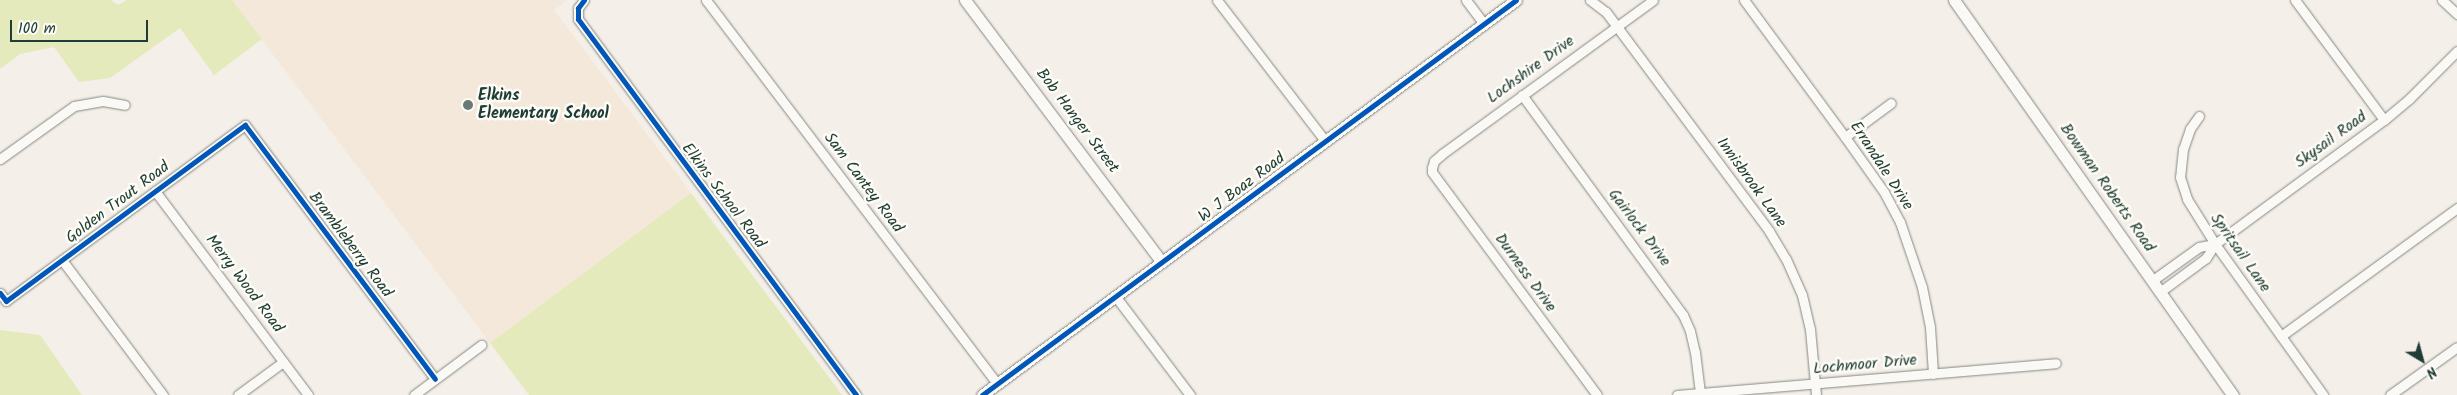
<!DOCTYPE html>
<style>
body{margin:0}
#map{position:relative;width:2457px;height:395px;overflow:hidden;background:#f4efe8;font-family:Kalam,sans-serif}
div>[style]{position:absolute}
.built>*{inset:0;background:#f3e8d9}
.green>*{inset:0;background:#e4eabc}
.roads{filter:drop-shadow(0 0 1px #848883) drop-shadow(0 0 1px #848883)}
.minor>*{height:9px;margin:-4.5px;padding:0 4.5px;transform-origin:4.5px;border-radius:4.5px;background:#faf9f6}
.tertiary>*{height:11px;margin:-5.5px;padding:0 5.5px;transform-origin:5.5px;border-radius:5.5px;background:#faf9f6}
.cycleway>*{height:5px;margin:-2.5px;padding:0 2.5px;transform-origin:2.5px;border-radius:2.5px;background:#0057b8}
.dots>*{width:14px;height:14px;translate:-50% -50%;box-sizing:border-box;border:2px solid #fdfcf7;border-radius:50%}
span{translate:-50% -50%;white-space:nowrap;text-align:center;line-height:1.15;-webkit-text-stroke:5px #fdfcf7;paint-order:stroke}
.street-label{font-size:16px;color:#1f3d34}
.poi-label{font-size:16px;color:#1f3d34;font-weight:700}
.left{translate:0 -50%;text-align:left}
.north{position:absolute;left:2397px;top:335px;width:50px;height:50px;-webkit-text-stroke:4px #fdfcf7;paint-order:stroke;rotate:143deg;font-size:14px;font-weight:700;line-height:20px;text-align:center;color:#1f3d34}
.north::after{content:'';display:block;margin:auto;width:18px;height:22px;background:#1f3d34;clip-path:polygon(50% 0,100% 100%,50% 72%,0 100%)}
.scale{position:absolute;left:10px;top:20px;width:138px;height:22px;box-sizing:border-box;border:2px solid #1f3d34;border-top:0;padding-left:6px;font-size:15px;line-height:18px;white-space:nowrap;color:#1f3d34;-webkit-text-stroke:4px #fdfcf7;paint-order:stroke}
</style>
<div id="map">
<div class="built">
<i style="clip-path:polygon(232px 0,567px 0,554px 10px,691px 193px,490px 343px)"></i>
</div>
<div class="green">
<i style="clip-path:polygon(0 0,111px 0,118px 5px,127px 0,232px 0,262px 39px,214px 75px,180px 28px,110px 78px,79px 82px,54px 47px,20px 54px,0 69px)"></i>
<i style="clip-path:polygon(691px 193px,842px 395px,529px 395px,490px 343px)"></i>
<i style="clip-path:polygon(0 330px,40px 335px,82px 395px,0 395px)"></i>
</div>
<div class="roads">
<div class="minor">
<i style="left:584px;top:0;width:10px;rotate:127deg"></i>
<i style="left:578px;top:8px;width:11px;rotate:90deg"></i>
<i style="left:578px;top:19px;width:468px;rotate:53.5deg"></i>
<i style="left:706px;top:0;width:482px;rotate:52.8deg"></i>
<i style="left:1217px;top:0;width:178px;rotate:52.5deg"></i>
<i style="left:1466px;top:0;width:30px;rotate:53deg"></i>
<i style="left:1590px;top:0;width:20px;rotate:37deg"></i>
<i style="left:1606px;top:12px;width:273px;rotate:53.3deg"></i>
<i style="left:1769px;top:231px;width:33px;rotate:59deg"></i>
<i style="left:1786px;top:259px;width:39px;rotate:66deg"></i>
<i style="left:1802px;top:295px;width:35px;rotate:77deg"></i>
<i style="left:1810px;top:329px;width:66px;rotate:84.8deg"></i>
<i style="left:1744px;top:0;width:170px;rotate:53.6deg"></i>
<i style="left:1845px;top:137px;width:67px;rotate:54.7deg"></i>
<i style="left:1884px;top:192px;width:34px;rotate:62deg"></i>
<i style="left:1900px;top:222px;width:69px;rotate:71.3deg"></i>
<i style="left:1922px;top:287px;width:41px;rotate:78.7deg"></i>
<i style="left:1930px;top:327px;width:47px;rotate:86.3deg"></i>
<i style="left:2295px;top:0;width:149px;rotate:53.4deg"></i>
<i style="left:2442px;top:0;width:21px;rotate:43deg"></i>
<i style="left:1522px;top:95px;width:273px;rotate:53.8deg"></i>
<i style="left:1683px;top:315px;width:17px;rotate:66deg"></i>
<i style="left:1690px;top:331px;width:22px;rotate:77deg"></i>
<i style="left:1695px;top:352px;width:41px;rotate:83deg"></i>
<i style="left:2199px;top:116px;width:16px;rotate:125deg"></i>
<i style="left:2190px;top:129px;width:21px;rotate:109deg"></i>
<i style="left:2183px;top:149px;width:28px;rotate:96deg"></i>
<i style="left:2180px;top:177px;width:23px;rotate:72deg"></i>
<i style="left:2187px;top:199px;width:53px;rotate:58.1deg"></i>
<i style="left:2215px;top:244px;width:186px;rotate:54.4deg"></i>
<i style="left:1845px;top:137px;width:57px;rotate:-36.5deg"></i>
<i style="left:0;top:159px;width:91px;rotate:-35.6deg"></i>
<i style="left:74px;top:106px;width:29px;rotate:-10deg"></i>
<i style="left:103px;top:101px;width:22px;rotate:10deg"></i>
<i style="left:155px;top:191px;width:255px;rotate:53.1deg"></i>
<i style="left:2215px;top:244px;width:210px;rotate:-36.3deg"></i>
<i style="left:2384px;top:120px;width:33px;rotate:-40deg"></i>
<i style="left:2409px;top:99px;width:68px;rotate:-45deg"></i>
<i style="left:62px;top:260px;width:169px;rotate:53.2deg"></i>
<i style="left:2153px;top:280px;width:57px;rotate:-35.7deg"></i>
<i style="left:2199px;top:247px;width:16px;rotate:-11deg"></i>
<i style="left:2215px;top:244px;width:17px;rotate:123deg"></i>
<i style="left:2206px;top:258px;width:56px;rotate:143.7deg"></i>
<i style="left:0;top:293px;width:10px;rotate:53deg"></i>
<i style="left:6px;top:301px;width:297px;rotate:-36.4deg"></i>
<i style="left:245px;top:125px;width:317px;rotate:53.2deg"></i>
<i style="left:1116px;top:297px;width:123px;rotate:52.9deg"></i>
<i style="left:2281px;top:336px;width:218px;rotate:-36deg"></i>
<i style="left:238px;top:395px;width:56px;rotate:-36.3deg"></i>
<i style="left:414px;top:395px;width:84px;rotate:-36.7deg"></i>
<i style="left:1597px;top:395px;width:277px;rotate:-126.5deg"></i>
<i style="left:1432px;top:172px;width:4px;rotate:-90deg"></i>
<i style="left:1432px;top:168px;width:7px;rotate:-74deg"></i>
<i style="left:1434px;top:161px;width:11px;rotate:-41deg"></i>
<i style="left:1442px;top:154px;width:261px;rotate:-36.1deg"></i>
<i style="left:1677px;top:395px;width:380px;rotate:-4.8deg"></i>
<i style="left:2390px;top:395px;width:82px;rotate:-35.6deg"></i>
</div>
<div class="tertiary">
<i style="left:965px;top:0;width:328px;rotate:53.1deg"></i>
<i style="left:1954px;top:0;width:484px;rotate:54.8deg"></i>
<i style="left:982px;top:395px;width:664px;rotate:-36.49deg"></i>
</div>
</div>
<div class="cycleway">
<i style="left:584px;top:0;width:10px;rotate:127deg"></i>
<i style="left:578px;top:8px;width:11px;rotate:90deg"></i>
<i style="left:578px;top:19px;width:468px;rotate:53.5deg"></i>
<i style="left:0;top:293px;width:10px;rotate:53deg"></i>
<i style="left:6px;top:301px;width:297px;rotate:-36.4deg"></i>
<i style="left:245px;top:125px;width:317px;rotate:53.2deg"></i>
<i style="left:982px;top:395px;width:664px;rotate:-36.49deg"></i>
</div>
<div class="dots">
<i style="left:468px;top:105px;background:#6a7b73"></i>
</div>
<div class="street-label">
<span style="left:1531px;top:70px;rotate:-36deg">Lochshire Drive</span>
<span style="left:1077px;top:121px;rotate:53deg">Bob Hanger Street</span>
<span style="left:2331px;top:140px;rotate:-36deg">Skysail Road</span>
<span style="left:1881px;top:166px;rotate:57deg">Errandale Drive</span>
<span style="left:863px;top:183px;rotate:53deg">Sam Cantey Road</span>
<span style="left:1751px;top:183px;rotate:54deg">Innisbrook Lane</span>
<span style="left:1242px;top:188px;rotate:-37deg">W J Boaz Road</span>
<span style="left:2107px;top:188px;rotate:55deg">Bowman Roberts Road</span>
<span style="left:723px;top:196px;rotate:53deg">Elkins School Road</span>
<span style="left:118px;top:203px;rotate:-37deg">Golden Trout Road</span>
<span style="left:1639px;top:228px;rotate:53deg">Gairlock Drive</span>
<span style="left:350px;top:245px;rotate:53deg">Brambleberry Road</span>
<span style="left:2240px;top:253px;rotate:55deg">Spritsail Lane</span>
<span style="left:1525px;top:273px;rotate:54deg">Durness Drive</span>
<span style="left:244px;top:284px;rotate:53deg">Merry Wood Road</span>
<span style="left:1865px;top:365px;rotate:-5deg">Lochmoor Drive</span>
</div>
<div class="poi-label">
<span class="left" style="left:478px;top:105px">Elkins<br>Elementary School</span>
</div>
<div class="north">N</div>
<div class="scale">100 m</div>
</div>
